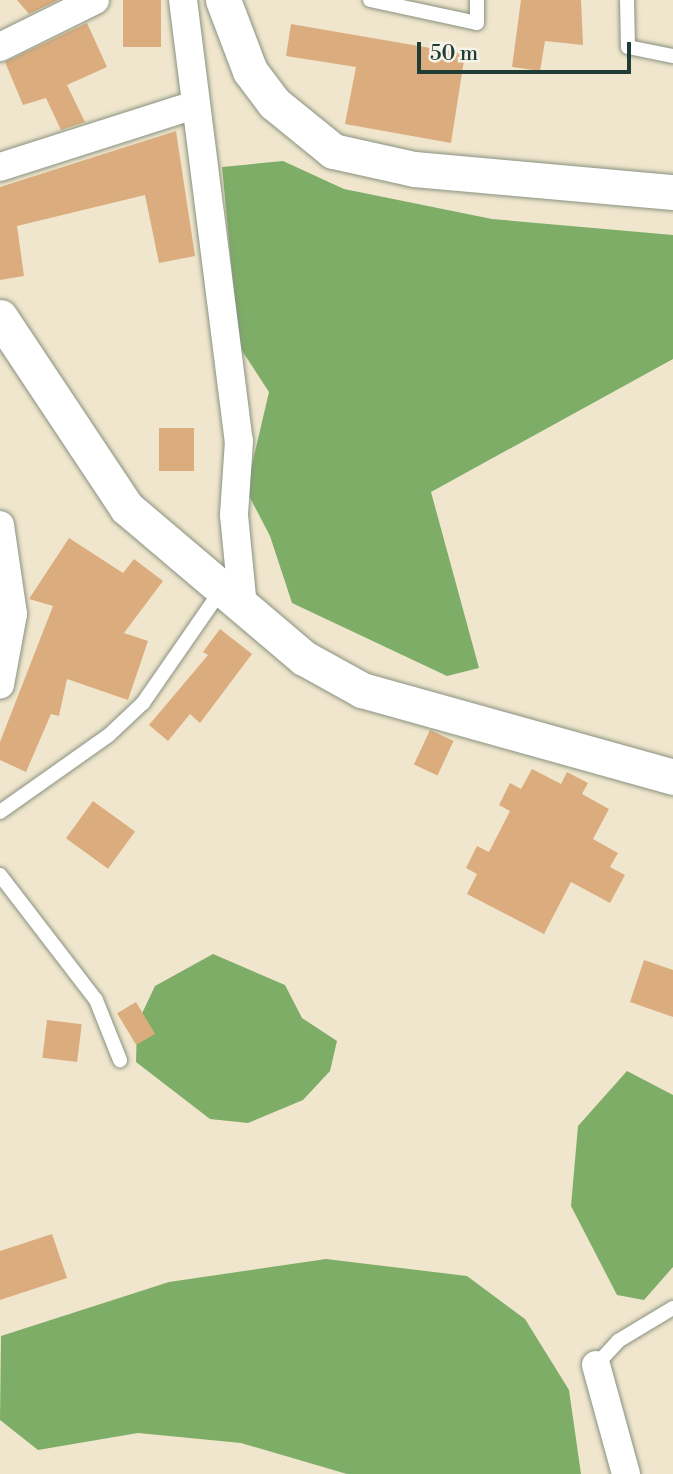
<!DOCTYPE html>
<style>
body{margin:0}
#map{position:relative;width:673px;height:1474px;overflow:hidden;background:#f0e6cd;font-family:"Libre Bodoni",serif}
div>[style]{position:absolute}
.forest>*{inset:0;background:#7ead67}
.building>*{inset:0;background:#dbad7e;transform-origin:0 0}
.roads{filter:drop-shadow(0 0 2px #889280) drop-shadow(0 0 2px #889280)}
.service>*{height:14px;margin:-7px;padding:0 7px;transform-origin:7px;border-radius:7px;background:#fff}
.minor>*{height:28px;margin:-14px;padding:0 14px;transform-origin:14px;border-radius:14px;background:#fff}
.tertiary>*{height:35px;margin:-17.5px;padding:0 17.5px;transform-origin:17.5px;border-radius:17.5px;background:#fff}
span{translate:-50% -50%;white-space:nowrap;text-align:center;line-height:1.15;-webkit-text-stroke:5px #f7f3e8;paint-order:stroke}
.scale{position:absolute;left:417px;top:42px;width:214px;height:32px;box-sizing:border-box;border:4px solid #1f3d34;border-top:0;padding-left:9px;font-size:21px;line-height:24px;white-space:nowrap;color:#1f3d34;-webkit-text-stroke:5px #f7f3e8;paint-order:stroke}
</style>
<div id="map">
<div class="forest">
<i style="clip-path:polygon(283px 161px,344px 189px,492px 219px,673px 235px,673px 359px,431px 492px,479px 668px,447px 676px,292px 603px,270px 536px,246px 490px,269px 392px,239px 346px,222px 167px)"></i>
<i style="clip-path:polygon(213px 954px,285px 985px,302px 1018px,337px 1041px,330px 1071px,303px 1100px,248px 1123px,210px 1119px,136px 1062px,137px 1024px,155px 986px)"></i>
<i style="clip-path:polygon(627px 1071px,673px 1095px,673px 1267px,644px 1300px,617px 1295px,571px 1206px,578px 1126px)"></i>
<i style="clip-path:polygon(326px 1259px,467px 1276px,525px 1319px,569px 1390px,581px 1474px,347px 1474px,241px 1443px,138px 1433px,38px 1450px,0 1420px,1px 1336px,169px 1282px)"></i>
</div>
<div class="building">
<i style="clip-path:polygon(17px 0,58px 0,29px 14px)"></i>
<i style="left:123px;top:0;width:38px;height:47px"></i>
<i style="clip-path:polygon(521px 0,581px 0,583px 45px,545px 41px,540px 71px,512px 67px)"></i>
<i style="clip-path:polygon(87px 23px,107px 67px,67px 85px,85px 122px,61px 130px,46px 98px,23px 105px,5px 62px)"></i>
<i style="clip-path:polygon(291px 24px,465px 54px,451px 143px,345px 124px,356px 67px,286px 56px)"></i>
<i style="clip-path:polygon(176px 131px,195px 256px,159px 263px,145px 195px,17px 226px,24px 276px,0 280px,0 187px)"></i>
<i style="left:159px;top:428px;width:35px;height:43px"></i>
<i style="clip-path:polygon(69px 538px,123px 573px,134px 559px,163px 581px,124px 633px,148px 641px,128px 700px,67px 679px,59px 716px,51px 714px,26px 772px,0 760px,0 742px,53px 606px,29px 599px)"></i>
<i style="clip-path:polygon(220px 629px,252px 654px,200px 723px,190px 714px,168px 741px,149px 725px,208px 655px,203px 652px)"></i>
<i style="left:430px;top:730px;width:26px;height:38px;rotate:25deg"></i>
<i style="clip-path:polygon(532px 769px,561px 784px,567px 772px,588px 783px,582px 794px,609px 809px,593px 839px,618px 853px,610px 867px,625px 875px,610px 903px,571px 882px,544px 934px,467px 894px,477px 874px,466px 868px,477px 846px,489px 852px,510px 811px,499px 805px,510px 783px,521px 789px)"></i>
<i style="left:93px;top:801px;width:52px;height:46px;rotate:36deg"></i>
<i style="clip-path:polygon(644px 960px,673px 970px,673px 1017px,630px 1002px)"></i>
<i style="left:136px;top:1002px;width:37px;height:22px;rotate:59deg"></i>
<i style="left:47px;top:1020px;width:35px;height:38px;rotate:7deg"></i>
<i style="clip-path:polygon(52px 1234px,67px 1278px,0 1300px,0 1251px)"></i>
</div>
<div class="roads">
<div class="service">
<i style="left:370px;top:0;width:109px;rotate:12.1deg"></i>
<i style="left:477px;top:23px;width:23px;rotate:-90deg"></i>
<i style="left:627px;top:0;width:47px;rotate:88.8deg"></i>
<i style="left:628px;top:47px;width:46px;rotate:11.3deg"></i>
<i style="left:0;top:812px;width:133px;rotate:-35.2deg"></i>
<i style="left:109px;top:735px;width:47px;rotate:-43.3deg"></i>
<i style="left:143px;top:703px;width:139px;rotate:-55.3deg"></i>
<i style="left:0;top:875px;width:158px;rotate:52.5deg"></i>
<i style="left:96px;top:1000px;width:65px;rotate:68.2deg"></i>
<i style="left:596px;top:1365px;width:33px;rotate:-47deg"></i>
<i style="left:618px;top:1341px;width:64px;rotate:-31deg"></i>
</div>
<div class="minor">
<i style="left:183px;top:0;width:445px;rotate:82.8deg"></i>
<i style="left:239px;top:441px;width:74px;rotate:93.9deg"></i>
<i style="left:234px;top:515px;width:92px;rotate:84.4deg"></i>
<i style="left:0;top:47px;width:106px;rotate:-26.3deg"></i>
<i style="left:0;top:167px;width:204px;rotate:-17.7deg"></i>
<i style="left:0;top:525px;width:90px;rotate:81.7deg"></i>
<i style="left:13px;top:614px;width:72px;rotate:100.4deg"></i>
<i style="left:596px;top:1365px;width:113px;rotate:74.6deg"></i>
</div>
<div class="tertiary">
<i style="left:223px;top:0;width:76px;rotate:69.2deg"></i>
<i style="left:250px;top:71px;width:40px;rotate:53deg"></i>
<i style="left:274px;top:103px;width:76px;rotate:39.1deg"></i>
<i style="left:333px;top:151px;width:83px;rotate:12.5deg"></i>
<i style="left:414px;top:169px;width:260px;rotate:5.1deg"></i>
<i style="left:0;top:317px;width:229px;rotate:56.4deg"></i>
<i style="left:127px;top:508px;width:232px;rotate:40.3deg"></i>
<i style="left:304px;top:658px;width:66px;rotate:28.9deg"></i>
<i style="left:362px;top:690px;width:323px;rotate:15.6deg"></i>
</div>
</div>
<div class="scale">50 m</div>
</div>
